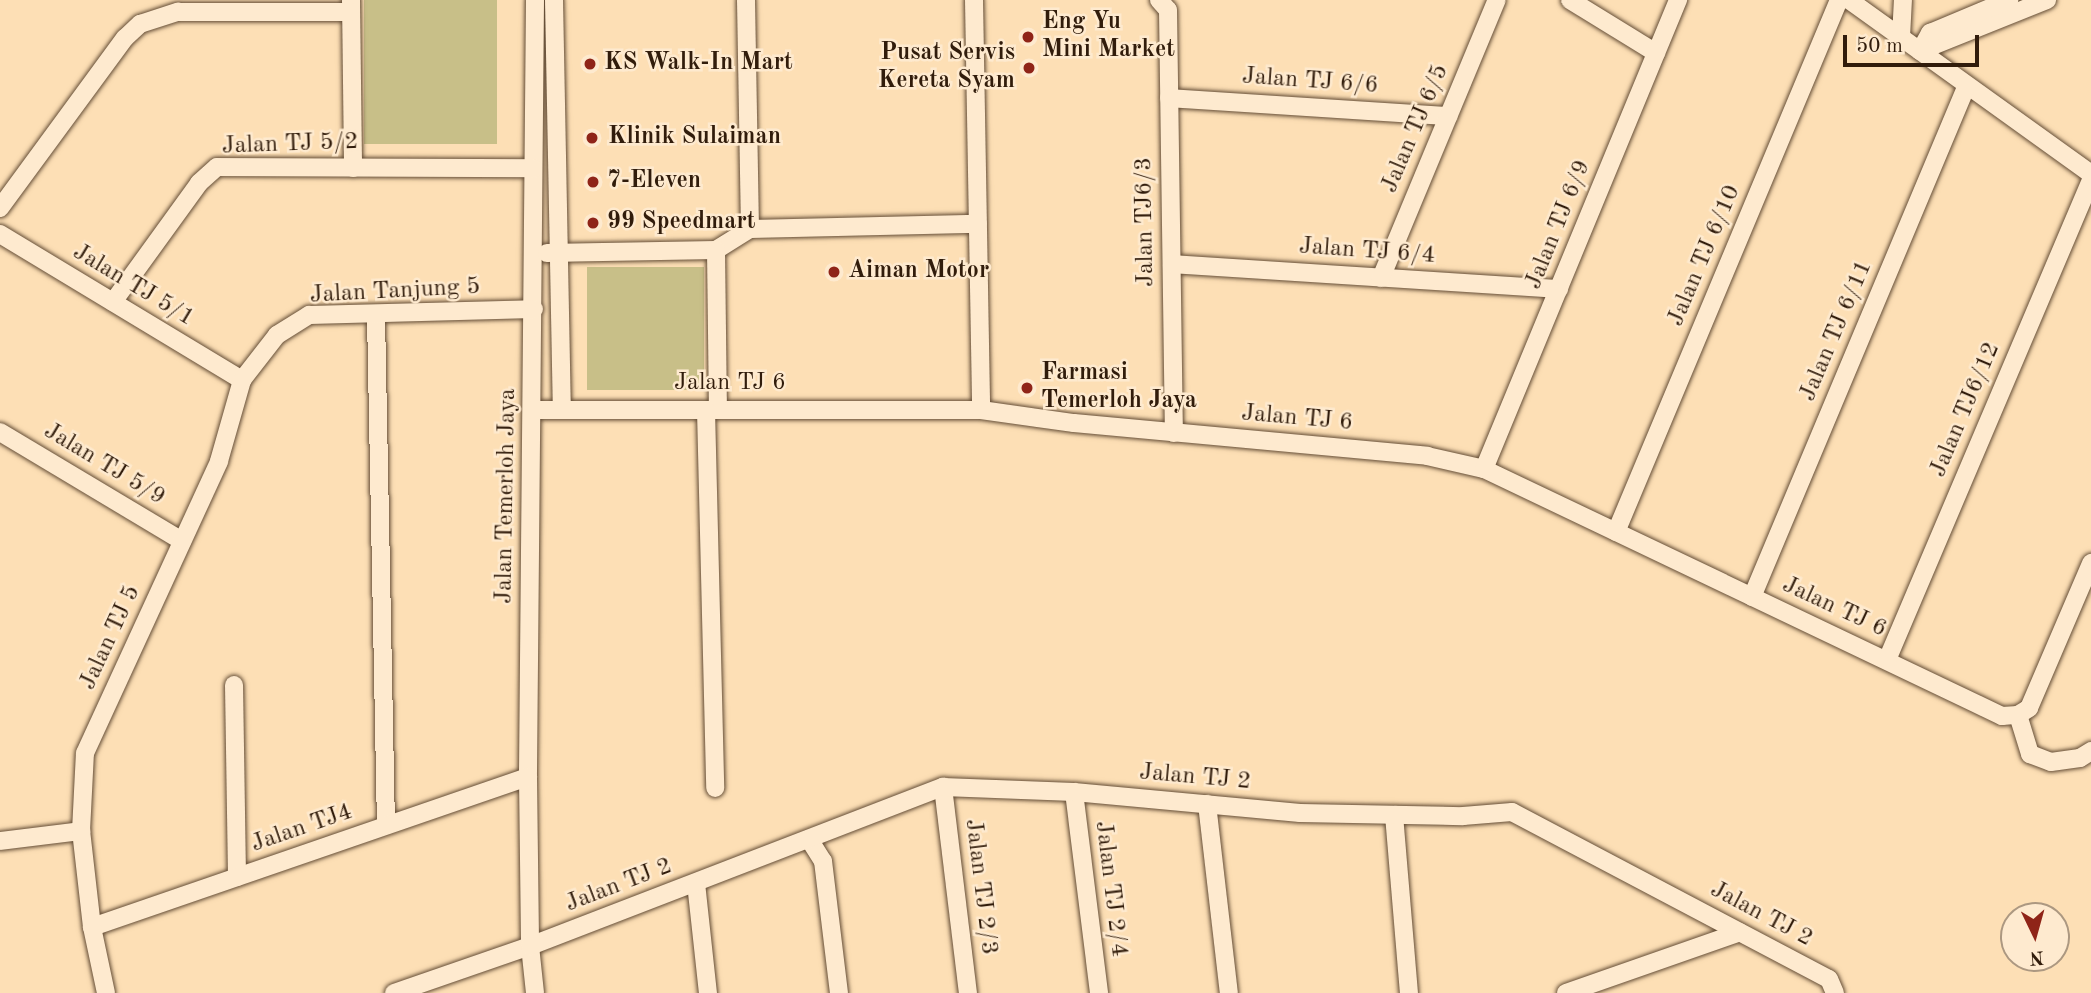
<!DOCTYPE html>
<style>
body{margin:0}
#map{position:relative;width:2091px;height:993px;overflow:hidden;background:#fddfb5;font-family:"Old Standard TT",serif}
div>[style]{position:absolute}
.green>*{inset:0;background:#c8bf88;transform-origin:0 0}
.roads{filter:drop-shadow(0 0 2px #644d36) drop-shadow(0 0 2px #644d36)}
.minor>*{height:18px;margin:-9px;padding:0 9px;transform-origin:9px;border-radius:9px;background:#feeacf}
.dots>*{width:19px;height:19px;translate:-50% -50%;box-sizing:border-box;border:4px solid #feeacf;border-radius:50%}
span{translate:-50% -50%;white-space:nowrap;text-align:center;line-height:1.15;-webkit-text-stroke:5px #feeacf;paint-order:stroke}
.poi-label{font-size:24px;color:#311c0b;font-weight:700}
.left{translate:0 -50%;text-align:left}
.right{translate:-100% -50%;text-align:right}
.street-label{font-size:24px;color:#311c0b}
.north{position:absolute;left:2000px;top:902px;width:70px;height:70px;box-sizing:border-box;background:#feeacf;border:2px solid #ac9881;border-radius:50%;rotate:175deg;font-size:19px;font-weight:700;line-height:28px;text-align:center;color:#311c0b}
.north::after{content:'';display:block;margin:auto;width:24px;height:32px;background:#8f2418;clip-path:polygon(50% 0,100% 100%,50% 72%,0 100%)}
.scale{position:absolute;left:1843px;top:35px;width:136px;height:32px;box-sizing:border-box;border:4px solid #311c0b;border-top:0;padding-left:9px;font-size:21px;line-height:24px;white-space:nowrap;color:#311c0b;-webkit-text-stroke:5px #feeacf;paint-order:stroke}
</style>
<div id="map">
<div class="green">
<i style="left:364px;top:0;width:133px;height:144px"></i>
<i style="left:704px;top:267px;width:123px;height:117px;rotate:90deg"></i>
</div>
<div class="roads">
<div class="minor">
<i style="left:351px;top:0;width:168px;rotate:89.3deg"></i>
<i style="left:535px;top:0;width:777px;rotate:90.52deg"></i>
<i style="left:528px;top:777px;width:169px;rotate:89.3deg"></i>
<i style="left:530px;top:946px;width:47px;rotate:83.9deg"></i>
<i style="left:554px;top:0;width:410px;rotate:88.9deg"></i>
<i style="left:746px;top:0;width:229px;rotate:89deg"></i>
<i style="left:750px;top:229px;width:228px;rotate:-1.3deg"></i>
<i style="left:974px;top:0;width:410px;rotate:89deg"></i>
<i style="left:1159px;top:0;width:13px;rotate:48deg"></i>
<i style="left:1168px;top:10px;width:423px;rotate:89.2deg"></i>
<i style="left:1570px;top:0;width:101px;rotate:31.6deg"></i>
<i style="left:1849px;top:0;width:298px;rotate:35.7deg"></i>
<i style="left:1901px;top:37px;width:37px;rotate:-87deg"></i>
<i style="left:1920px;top:51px;width:137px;rotate:-21.9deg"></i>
<i style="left:1920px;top:51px;width:21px;rotate:-61deg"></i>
<i style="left:1930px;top:33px;width:86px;rotate:-22.7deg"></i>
<i style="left:1169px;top:98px;width:280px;rotate:3.7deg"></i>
<i style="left:0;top:208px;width:211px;rotate:-53.7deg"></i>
<i style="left:125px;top:38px;width:21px;rotate:-43deg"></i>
<i style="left:140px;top:24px;width:40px;rotate:-18deg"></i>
<i style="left:178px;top:12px;width:173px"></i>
<i style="left:0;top:234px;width:283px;rotate:31.1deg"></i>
<i style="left:716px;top:250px;width:40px;rotate:-32deg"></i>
<i style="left:547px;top:253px;width:169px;rotate:-1deg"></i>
<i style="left:716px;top:250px;width:160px;rotate:89.3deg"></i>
<i style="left:1172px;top:264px;width:388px;rotate:3.7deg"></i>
<i style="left:1381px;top:278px;width:301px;rotate:-67.4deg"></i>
<i style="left:113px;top:302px;width:147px;rotate:-54.1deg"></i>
<i style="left:199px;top:183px;width:24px;rotate:-42deg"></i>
<i style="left:217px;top:167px;width:316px;rotate:0.2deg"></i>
<i style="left:376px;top:315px;width:510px;rotate:88.88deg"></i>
<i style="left:532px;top:410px;width:449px"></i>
<i style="left:981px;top:410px;width:94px;rotate:8deg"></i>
<i style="left:1074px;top:423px;width:355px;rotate:5.3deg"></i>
<i style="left:1427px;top:456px;width:58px;rotate:12.8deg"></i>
<i style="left:1484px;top:469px;width:574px;rotate:25.49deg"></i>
<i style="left:2002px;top:716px;width:16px;rotate:-4deg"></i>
<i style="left:2018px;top:715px;width:13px;rotate:-32deg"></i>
<i style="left:2029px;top:708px;width:158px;rotate:-66.8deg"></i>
<i style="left:706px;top:410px;width:378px;rotate:88.6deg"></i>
<i style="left:0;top:432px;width:212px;rotate:30.9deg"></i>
<i style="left:1484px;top:469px;width:508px;rotate:-67.53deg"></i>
<i style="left:1616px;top:532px;width:577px;rotate:-67.26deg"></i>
<i style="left:1752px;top:597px;width:555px;rotate:-67.22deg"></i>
<i style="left:1887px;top:660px;width:522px;rotate:-66.97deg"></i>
<i style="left:234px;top:685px;width:192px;rotate:89.1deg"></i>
<i style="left:2018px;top:715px;width:41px;rotate:72.9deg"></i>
<i style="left:2030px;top:754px;width:22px;rotate:21deg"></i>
<i style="left:2051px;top:762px;width:29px;rotate:-8deg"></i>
<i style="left:2080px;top:758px;width:13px;rotate:-32deg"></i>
<i style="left:943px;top:787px;width:208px;rotate:83.1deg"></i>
<i style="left:1074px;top:792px;width:203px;rotate:82.9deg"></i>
<i style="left:1207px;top:804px;width:190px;rotate:83.4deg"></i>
<i style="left:1394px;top:815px;width:179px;rotate:85.2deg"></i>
<i style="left:809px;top:839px;width:26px;rotate:58deg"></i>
<i style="left:823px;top:861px;width:133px;rotate:83.1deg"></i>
<i style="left:0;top:841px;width:82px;rotate:-7deg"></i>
<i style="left:696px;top:883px;width:111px;rotate:83.8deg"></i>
<i style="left:92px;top:927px;width:461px;rotate:-19deg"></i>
<i style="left:106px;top:993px;width:67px;rotate:-102deg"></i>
<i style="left:92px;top:927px;width:97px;rotate:-96.5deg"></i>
<i style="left:81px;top:831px;width:78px;rotate:-87.1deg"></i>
<i style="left:85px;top:753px;width:321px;rotate:-65.3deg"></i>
<i style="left:219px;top:461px;width:84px;rotate:-74.1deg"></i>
<i style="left:242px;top:380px;width:57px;rotate:-52.1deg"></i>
<i style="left:277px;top:335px;width:38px;rotate:-32deg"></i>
<i style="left:309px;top:315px;width:225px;rotate:-1.5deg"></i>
<i style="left:394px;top:993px;width:144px;rotate:-19.1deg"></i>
<i style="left:530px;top:946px;width:443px;rotate:-21.1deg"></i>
<i style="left:943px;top:787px;width:131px;rotate:2.2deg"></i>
<i style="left:1074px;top:792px;width:227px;rotate:5.3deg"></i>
<i style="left:1300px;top:813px;width:163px;rotate:1.1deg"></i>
<i style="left:1463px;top:816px;width:49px;rotate:-4.7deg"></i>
<i style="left:1512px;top:812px;width:358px;rotate:27.8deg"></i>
<i style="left:1829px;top:979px;width:15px;rotate:67deg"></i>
<i style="left:1566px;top:993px;width:184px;rotate:-19.3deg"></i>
</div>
</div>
<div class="dots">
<i style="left:1028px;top:37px;background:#8f2418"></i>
<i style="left:590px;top:64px;background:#8f2418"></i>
<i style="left:1029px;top:68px;background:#8f2418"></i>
<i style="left:592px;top:138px;background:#8f2418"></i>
<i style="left:593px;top:182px;background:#8f2418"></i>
<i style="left:593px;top:223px;background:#8f2418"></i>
<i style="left:834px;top:272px;background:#8f2418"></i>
<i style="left:1027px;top:388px;background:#8f2418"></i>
</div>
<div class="poi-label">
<span class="left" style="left:1042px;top:37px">Eng Yu<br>Mini Market</span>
<span class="right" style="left:1015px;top:68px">Pusat Servis<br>Kereta Syam</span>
<span class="left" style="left:604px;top:64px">KS Walk-In Mart</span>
<span class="left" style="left:608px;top:138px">Klinik Sulaiman</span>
<span class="left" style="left:607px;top:182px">7-Eleven</span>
<span class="left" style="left:607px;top:223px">99 Speedmart</span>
<span class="left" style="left:848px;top:272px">Aiman Motor</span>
<span class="left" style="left:1041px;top:388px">Farmasi<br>Temerloh Jaya</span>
</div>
<div class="street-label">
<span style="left:1310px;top:82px;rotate:4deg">Jalan TJ 6/6</span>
<span style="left:1416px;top:129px;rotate:-67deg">Jalan TJ 6/5</span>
<span style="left:290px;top:145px;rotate:-2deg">Jalan TJ 5/2</span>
<span style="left:1146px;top:222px;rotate:-91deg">Jalan TJ6/3</span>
<span style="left:1559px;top:225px;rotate:-68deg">Jalan TJ 6/9</span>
<span style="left:1367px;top:252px;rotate:4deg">Jalan TJ 6/4</span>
<span style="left:1705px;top:256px;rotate:-67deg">Jalan TJ 6/10</span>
<span style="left:133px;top:286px;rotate:31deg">Jalan TJ 5/1</span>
<span style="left:395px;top:292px;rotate:-3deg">Jalan Tanjung 5</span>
<span style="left:1837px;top:331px;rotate:-67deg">Jalan TJ 6/11</span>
<span style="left:730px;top:384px">Jalan TJ 6</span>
<span style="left:1966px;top:410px;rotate:-67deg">Jalan TJ6/12</span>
<span style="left:1297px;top:419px;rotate:5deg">Jalan TJ 6</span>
<span style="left:104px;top:465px;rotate:31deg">Jalan TJ 5/9</span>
<span style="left:507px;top:496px;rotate:-89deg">Jalan Temerloh Jaya</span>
<span style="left:1834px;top:608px;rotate:25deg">Jalan TJ 6</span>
<span style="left:111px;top:638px;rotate:-65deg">Jalan TJ 5</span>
<span style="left:1195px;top:778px;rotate:5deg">Jalan TJ 2</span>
<span style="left:302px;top:829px;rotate:-19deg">Jalan TJ4</span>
<span style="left:619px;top:886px;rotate:-21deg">Jalan TJ 2</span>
<span style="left:980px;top:887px;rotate:83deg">Jalan TJ 2/3</span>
<span style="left:1110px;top:889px;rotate:83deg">Jalan TJ 2/4</span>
<span style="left:1761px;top:915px;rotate:28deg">Jalan TJ 2</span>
</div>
<div class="north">N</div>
<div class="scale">50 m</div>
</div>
